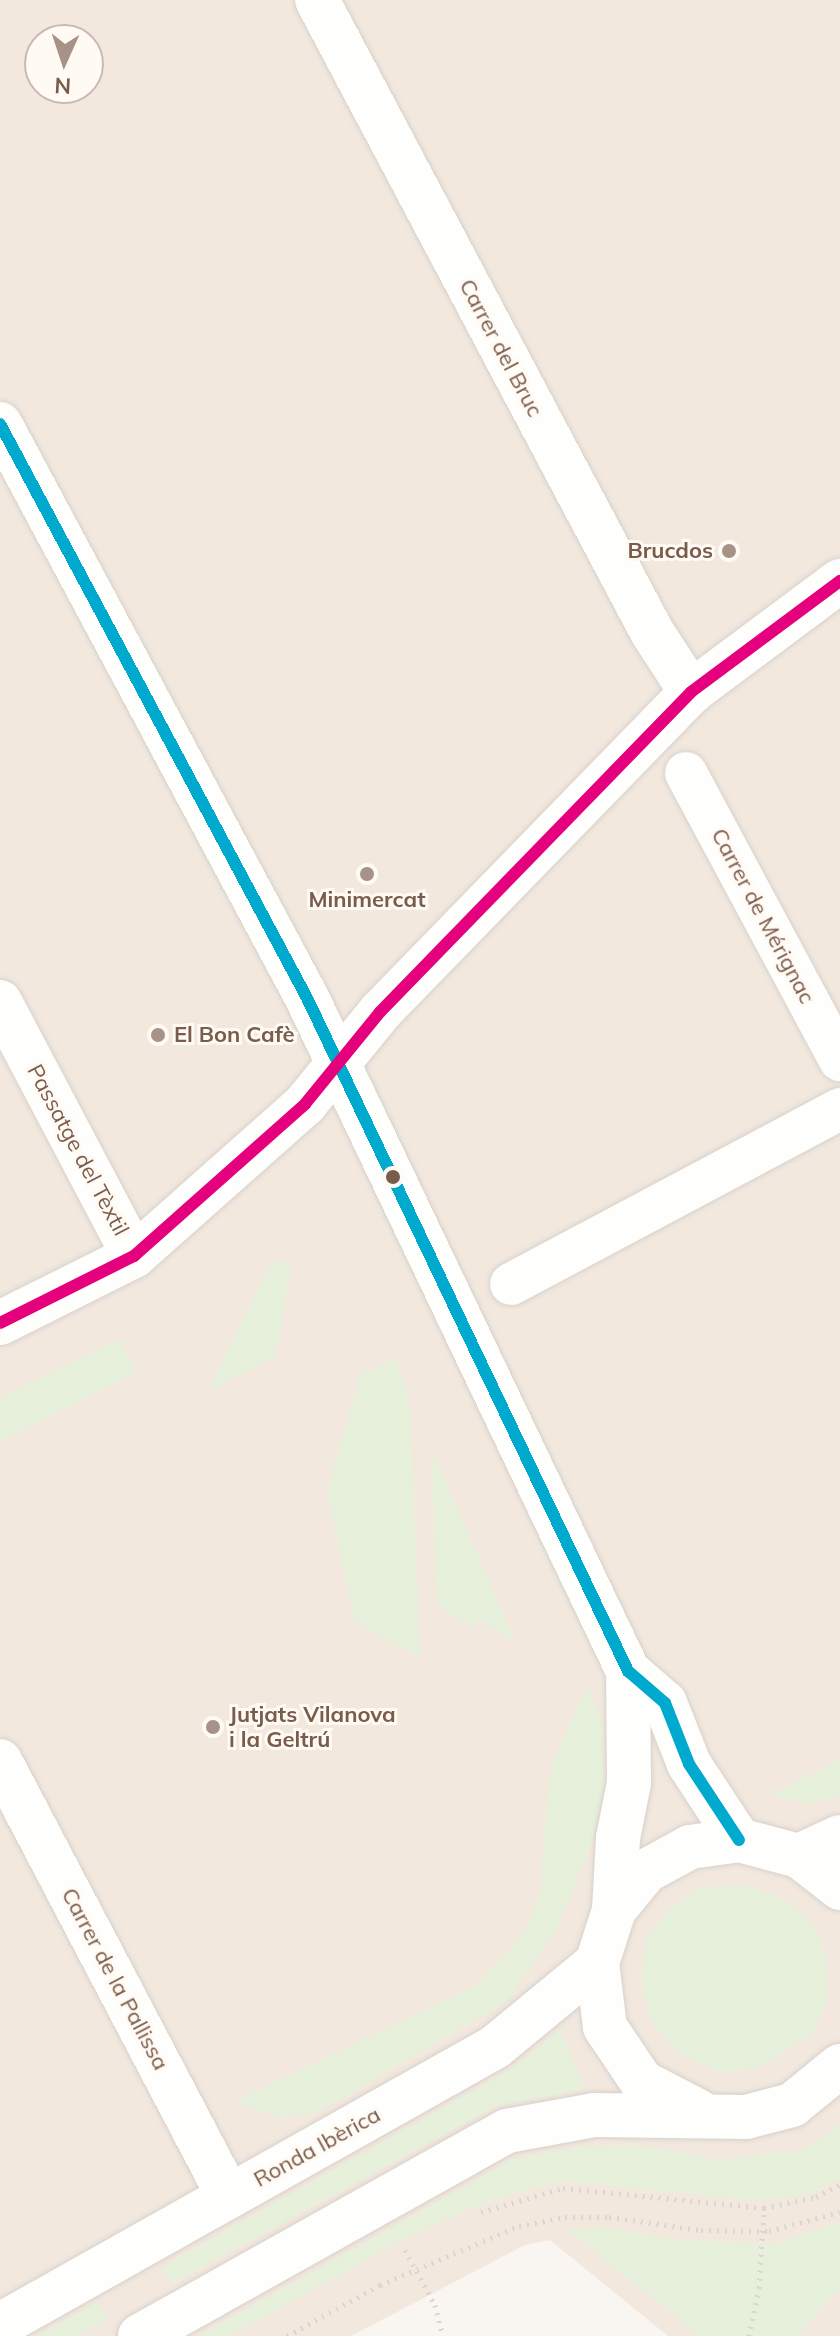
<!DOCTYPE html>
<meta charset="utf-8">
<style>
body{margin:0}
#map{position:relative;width:840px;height:2336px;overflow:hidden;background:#f9f5f0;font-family:Mulish,sans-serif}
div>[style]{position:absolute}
.residential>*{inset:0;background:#f2e8de}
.green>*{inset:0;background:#e7f0db}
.path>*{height:5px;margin-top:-2.5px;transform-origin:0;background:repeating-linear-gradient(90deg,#dcd5d0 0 2px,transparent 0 8px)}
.roads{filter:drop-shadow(0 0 2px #d7d1cb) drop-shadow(0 0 2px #d7d1cb)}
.pedestrian>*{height:42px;margin:-21px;padding:0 21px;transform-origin:21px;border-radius:21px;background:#fefefd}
.minor>*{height:44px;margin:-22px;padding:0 22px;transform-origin:22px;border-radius:22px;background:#fefefd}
.tertiary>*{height:44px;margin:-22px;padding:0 22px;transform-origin:22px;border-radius:22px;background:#fefefd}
.bus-1>*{height:12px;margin:-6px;padding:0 6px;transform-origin:6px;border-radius:6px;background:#00a9ce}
.bus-2>*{height:12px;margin:-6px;padding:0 6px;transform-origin:6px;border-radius:6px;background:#e5007d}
.dots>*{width:22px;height:22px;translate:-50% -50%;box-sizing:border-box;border:4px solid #fffaf3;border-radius:50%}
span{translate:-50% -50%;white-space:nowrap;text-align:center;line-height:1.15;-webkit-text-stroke:6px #fffaf3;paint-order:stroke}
.street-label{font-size:22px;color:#7a5c4d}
.poi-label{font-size:22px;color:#7a5c4d;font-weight:700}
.right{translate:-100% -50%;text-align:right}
.left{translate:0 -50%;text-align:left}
.north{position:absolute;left:24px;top:24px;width:80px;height:80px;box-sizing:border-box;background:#fffaf3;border:2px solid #cabbb1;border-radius:50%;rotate:183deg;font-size:22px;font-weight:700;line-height:32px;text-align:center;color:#7a5c4d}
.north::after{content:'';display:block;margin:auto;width:28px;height:36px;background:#a69286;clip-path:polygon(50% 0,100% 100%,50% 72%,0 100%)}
</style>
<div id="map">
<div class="residential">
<i style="clip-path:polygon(evenodd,0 0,840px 0,840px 2336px,668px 2336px,550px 2240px,525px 2245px,351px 2336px,0 2336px,0 0,40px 40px,88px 40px,88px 88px,40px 88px,40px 40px)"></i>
</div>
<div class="green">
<i style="clip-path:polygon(281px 1260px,291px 1264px,275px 1358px,208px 1390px,269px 1266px)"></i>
<i style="clip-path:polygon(120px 1339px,136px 1372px,0 1442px,0 1397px)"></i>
<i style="clip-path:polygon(396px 1358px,410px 1403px,420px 1658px,355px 1621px,327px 1490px,361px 1374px)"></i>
<i style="clip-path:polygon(431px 1448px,516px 1643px,477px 1619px,474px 1628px,437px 1606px)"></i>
<i style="clip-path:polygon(587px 1686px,603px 1725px,603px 1796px,592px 1842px,557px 1928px,506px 2002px,319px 2112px,280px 2118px,235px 2101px,477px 1985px,526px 1931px,540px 1893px,550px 1768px)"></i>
<i style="clip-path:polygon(840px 1760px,840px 1796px,809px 1805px,770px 1795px)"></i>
<i style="clip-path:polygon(750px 1886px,793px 1904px,818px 1931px,827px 1963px,826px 2004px,812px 2034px,762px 2067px,720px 2073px,681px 2054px,652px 2024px,641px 1983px,646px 1941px,670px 1907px,701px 1887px)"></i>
<i style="clip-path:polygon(560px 2029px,585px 2089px,496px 2106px,173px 2283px,160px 2268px,514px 2067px)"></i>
<i style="clip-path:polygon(840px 2125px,840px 2178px,817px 2192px,761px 2201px,560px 2181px,483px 2203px,404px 2239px,230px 2336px,199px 2336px,513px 2159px,577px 2147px,642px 2146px,719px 2160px,806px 2149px)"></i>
<i style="clip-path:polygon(840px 2222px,840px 2289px,797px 2336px,700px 2336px,567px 2230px,599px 2227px,684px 2240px,775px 2244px)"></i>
<i style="clip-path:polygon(97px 2302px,107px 2319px,77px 2336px,36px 2336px)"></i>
</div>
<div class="path">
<i style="left:481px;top:2212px;width:85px;rotate:-16.3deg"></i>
<i style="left:563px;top:2188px;width:202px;rotate:5.7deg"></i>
<i style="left:764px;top:2208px;width:53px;rotate:-11.9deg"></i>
<i style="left:816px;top:2197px;width:27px;rotate:-28deg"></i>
<i style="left:405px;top:2250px;width:63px;rotate:61.4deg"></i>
<i style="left:435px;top:2305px;width:32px;rotate:76deg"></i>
<i style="left:287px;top:2336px;width:106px;rotate:-28.7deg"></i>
<i style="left:380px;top:2285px;width:151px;rotate:-23deg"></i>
<i style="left:519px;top:2226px;width:47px;rotate:-11.1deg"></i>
<i style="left:565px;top:2217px;width:44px"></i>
<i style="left:609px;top:2217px;width:93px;rotate:8deg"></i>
<i style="left:701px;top:2230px;width:68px;rotate:0.8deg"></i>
<i style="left:769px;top:2231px;width:73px;rotate:-15deg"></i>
<i style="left:749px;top:2336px;width:49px;rotate:-78.2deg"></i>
<i style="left:759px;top:2288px;width:80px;rotate:-86.4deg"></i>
</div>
<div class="roads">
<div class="pedestrian">
<i style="left:686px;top:773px;width:326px;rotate:61.8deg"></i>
<i style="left:511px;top:1284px;width:373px;rotate:-28deg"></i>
</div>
<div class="minor">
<i style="left:317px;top:0;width:715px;rotate:62.07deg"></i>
<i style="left:652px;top:632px;width:72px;rotate:57deg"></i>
<i style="left:0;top:424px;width:651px;rotate:61.86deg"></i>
<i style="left:307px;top:998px;width:746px;rotate:64.5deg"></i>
<i style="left:628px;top:1671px;width:49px;rotate:40.9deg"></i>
<i style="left:665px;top:1703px;width:66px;rotate:68.5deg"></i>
<i style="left:689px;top:1764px;width:91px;rotate:56.7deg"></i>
<i style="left:0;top:1002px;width:287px;rotate:62.2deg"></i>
<i style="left:0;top:1323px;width:150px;rotate:-26.6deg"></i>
<i style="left:134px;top:1256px;width:229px;rotate:-41.6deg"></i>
<i style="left:305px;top:1104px;width:119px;rotate:-50.8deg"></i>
<i style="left:380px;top:1012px;width:446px;rotate:-45.8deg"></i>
<i style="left:691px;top:692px;width:186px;rotate:-36.7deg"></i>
<i style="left:0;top:1761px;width:492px;rotate:62.3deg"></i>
<i style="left:614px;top:1910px;width:72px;rotate:-86.8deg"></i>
<i style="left:618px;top:1838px;width:56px;rotate:-78.7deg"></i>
<i style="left:629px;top:1783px;width:112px;rotate:-90.5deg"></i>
</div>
<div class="tertiary">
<i style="left:799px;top:1856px;width:45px;rotate:-24.9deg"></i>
<i style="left:698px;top:2111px;width:63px;rotate:-152.6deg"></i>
<i style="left:642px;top:2082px;width:66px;rotate:-123.9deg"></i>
<i style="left:605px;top:2027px;width:64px;rotate:-97.1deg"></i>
<i style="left:597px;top:1963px;width:56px;rotate:-72.2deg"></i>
<i style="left:614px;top:1910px;width:50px;rotate:-50.6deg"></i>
<i style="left:646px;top:1871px;width:50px;rotate:-28.6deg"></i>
<i style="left:690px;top:1847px;width:49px;rotate:-8.1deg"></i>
<i style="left:739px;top:1840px;width:62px;rotate:14.9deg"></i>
<i style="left:799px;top:1856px;width:52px;rotate:38deg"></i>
<i style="left:0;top:2325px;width:568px;rotate:-29.32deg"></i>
<i style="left:495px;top:2047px;width:132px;rotate:-39.5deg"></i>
<i style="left:140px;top:2336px;width:420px;rotate:-29.2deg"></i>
<i style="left:507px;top:2131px;width:88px;rotate:-10.4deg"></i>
<i style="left:594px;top:2115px;width:152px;rotate:0.8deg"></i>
<i style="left:746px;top:2117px;width:48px;rotate:-14.6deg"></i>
<i style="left:792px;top:2105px;width:62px;rotate:-39.1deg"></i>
</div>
</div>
<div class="bus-1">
<i style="left:0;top:424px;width:651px;rotate:61.86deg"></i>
<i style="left:307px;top:998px;width:746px;rotate:64.5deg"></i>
<i style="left:628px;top:1671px;width:49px;rotate:40.9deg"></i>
<i style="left:665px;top:1703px;width:66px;rotate:68.5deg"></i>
<i style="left:689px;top:1764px;width:91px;rotate:56.7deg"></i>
</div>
<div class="bus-2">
<i style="left:0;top:1323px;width:150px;rotate:-26.6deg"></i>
<i style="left:134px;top:1256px;width:229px;rotate:-41.6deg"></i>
<i style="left:305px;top:1104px;width:119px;rotate:-50.8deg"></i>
<i style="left:380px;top:1012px;width:446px;rotate:-45.8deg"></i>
<i style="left:691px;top:692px;width:186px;rotate:-36.7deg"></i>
</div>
<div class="dots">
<i style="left:729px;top:551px;background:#a69286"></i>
<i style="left:367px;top:874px;background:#a69286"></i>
<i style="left:158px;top:1035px;background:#a69286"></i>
<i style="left:393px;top:1177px;background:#7a5c4d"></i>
<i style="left:213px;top:1727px;background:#a69286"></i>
</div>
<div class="street-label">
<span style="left:501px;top:348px;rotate:62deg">Carrer del Bruc</span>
<span style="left:763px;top:916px;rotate:62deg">Carrer de Mérignac</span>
<span style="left:78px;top:1150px;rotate:62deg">Passatge del Tèxtil</span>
<span style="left:115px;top:1979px;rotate:62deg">Carrer de la Pallissa</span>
<span style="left:317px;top:2147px;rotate:-29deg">Ronda Ibèrica</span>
</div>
<div class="poi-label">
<span class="right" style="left:713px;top:551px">Brucdos</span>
<span style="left:367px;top:900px">Minimercat</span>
<span class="left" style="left:174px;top:1035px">El Bon Cafè</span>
<span class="left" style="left:229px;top:1727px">Jutjats Vilanova<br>i la Geltrú</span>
</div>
<div class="north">N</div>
</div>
